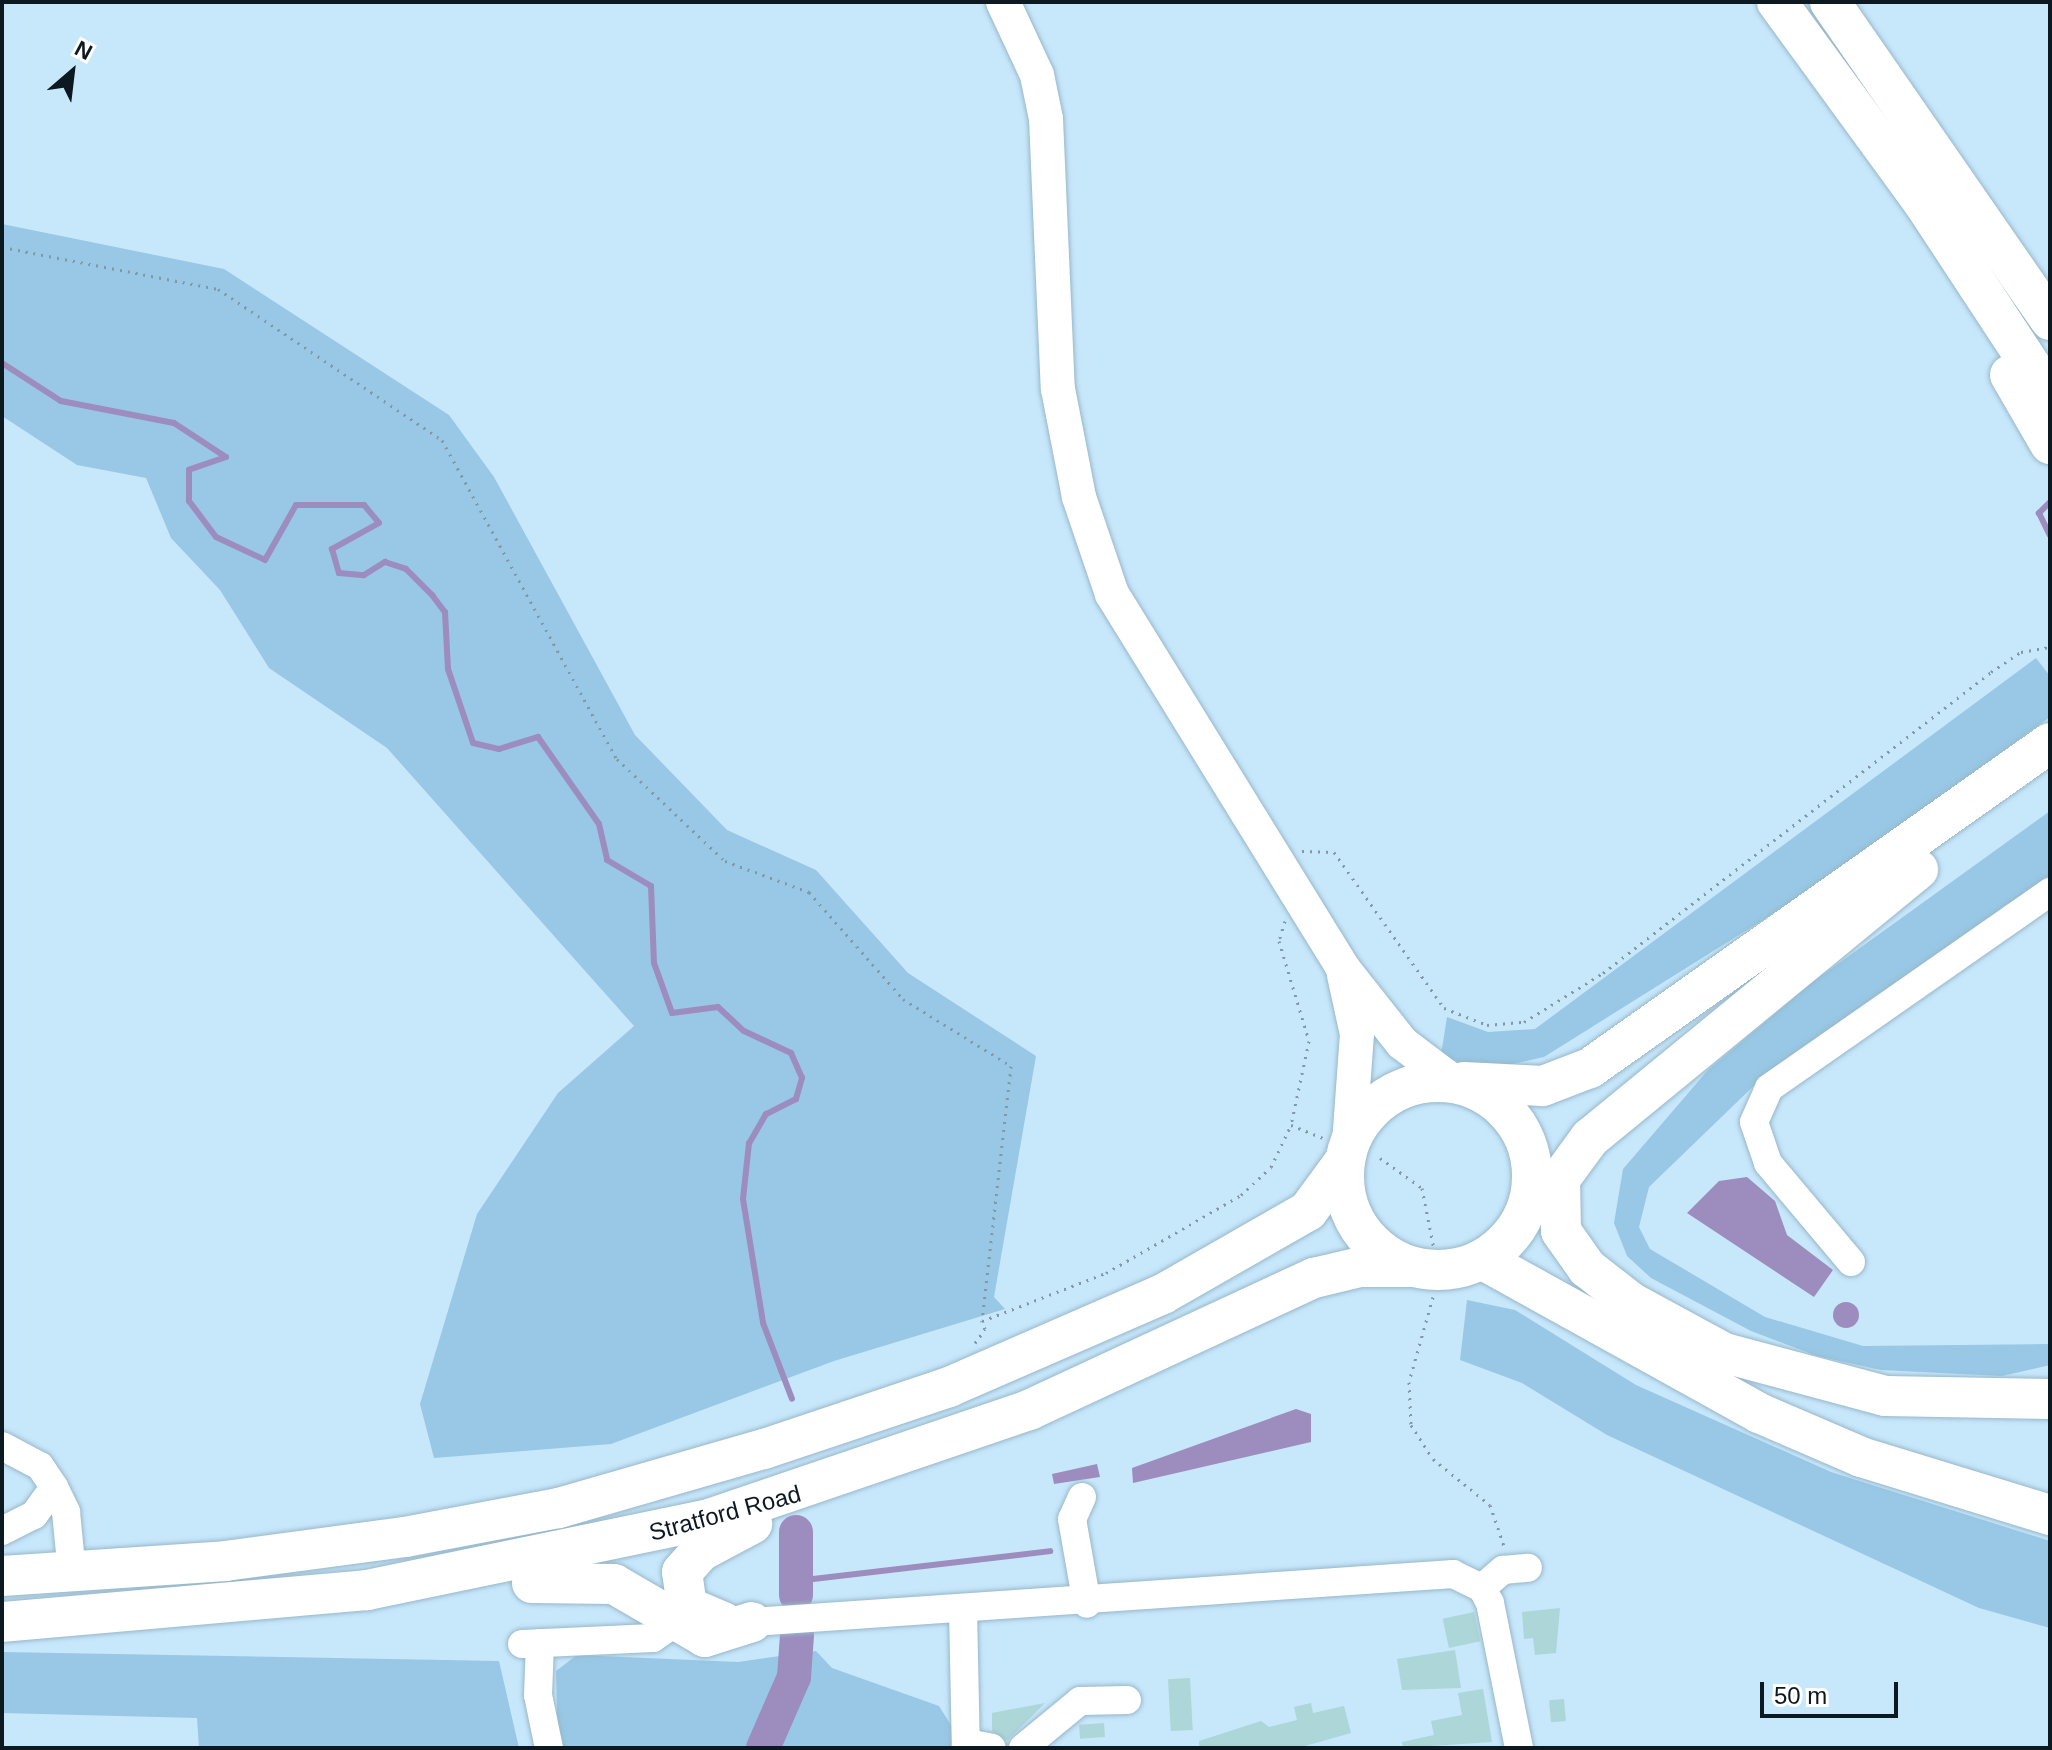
<!DOCTYPE html>
<style>
body{margin:0}
#map{position:relative;width:2052px;height:1750px;overflow:hidden;background:#c7e7fb;font-family:Helvetica,sans-serif}
div>[style]{position:absolute}
.green>*{inset:0;background:#98c8e5}
.water>*{inset:0;background:#9d8cbe}
.round{border-radius:50%}
.stream>*{height:6px;margin:-3px;padding:0 3px;transform-origin:3px;border-radius:3px;background:#9d8cbe}
.river>*{height:34px;margin:-17px;padding:0 17px;transform-origin:17px;border-radius:17px;background:#9d8cbe}
.building>*{inset:0;background:#add6d9;transform-origin:0 0}
.path>*{height:3px;margin-top:-1.5px;transform-origin:0;background:repeating-linear-gradient(90deg,#8098a8 0 2px,transparent 0 8px)}
.roads{filter:drop-shadow(0 0 2px #98b7ca) drop-shadow(0 0 2px #98b7ca)}
.minor>*{height:28px;margin:-14px;padding:0 14px;transform-origin:14px;border-radius:14px;background:#fff}
.major>*{height:34px;margin:-17px;padding:0 17px;transform-origin:17px;border-radius:17px;background:#fff}
.highway>*{height:40px;margin:-20px;padding:0 20px;transform-origin:20px;border-radius:20px;background:#fff}
.highway>.ring{margin:-20px;padding:0;box-sizing:content-box;background:none;border:40px solid #fff;border-radius:50%}
span{translate:-50% -50%;white-space:nowrap;text-align:center;line-height:1.15;-webkit-text-stroke:8px #fff;paint-order:stroke}
.street-label{font-size:24px;color:#0d1920}
.frame{position:absolute;inset:0;border:4px solid #0d1920;pointer-events:none}
.north{position:absolute;left:32px;top:32px;width:80px;height:80px;-webkit-text-stroke:6px #fff;paint-order:stroke;rotate:28deg;font-size:22px;font-weight:700;line-height:32px;text-align:center;color:#0d1920}
.north::after{content:'';display:block;margin:auto;width:28px;height:36px;background:#0d1920;clip-path:polygon(50% 0,100% 100%,50% 72%,0 100%)}
.scale{position:absolute;left:1760px;top:1682px;width:138px;height:36px;box-sizing:border-box;border:4px solid #0d1920;border-top:0;padding-left:10px;font-size:24px;line-height:28px;white-space:nowrap;color:#0d1920;-webkit-text-stroke:6px #fff;paint-order:stroke}
</style>
<div id="map">
<div class="green">
<i style="clip-path:polygon(2px 224px,224px 269px,449px 415px,494px 477px,635px 735px,727px 830px,816px 870px,908px 973px,1036px 1056px,994px 1297px,1005px 1309px,834px 1361px,611px 1444px,434px 1458px,420px 1404px,477px 1214px,558px 1093px,634px 1026px,387px 748px,269px 668px,220px 590px,171px 538px,146px 478px,77px 465px,2px 416px)"></i>
<i style="clip-path:polygon(2036px 658px,2050px 676px,2050px 717px,1817px 886px,1544px 1057px,1482px 1071px,1441px 1055px,1447px 1017px,1488px 1032px,1535px 1029px)"></i>
<i style="clip-path:polygon(2050px 811px,2050px 882px,1764px 1076px,1649px 1187px,1639px 1227px,1650px 1249px,1765px 1317px,1863px 1346px,2050px 1344px,2050px 1365px,2002px 1376px,1881px 1370px,1817px 1356px,1751px 1331px,1651px 1278px,1627px 1256px,1614px 1223px,1623px 1169px,1708px 1070px,1810px 984px)"></i>
<i style="clip-path:polygon(1467px 1300px,1515px 1310px,1636px 1385px,1831px 1472px,2050px 1541px,2050px 1628px,1979px 1608px,1607px 1435px,1522px 1383px,1460px 1360px)"></i>
<i style="clip-path:polygon(816px 1651px,832px 1668px,939px 1706px,954px 1730px,951px 1748px,558px 1748px,556px 1671px,577px 1655px,738px 1662px)"></i>
<i style="clip-path:polygon(2px 1652px,499px 1661px,519px 1748px,199px 1748px,197px 1718px,2px 1713px)"></i>
</div>
<div class="water">
<i style="clip-path:polygon(1747px 1177px,1775px 1201px,1787px 1235px,1833px 1270px,1814px 1297px,1687px 1213px,1719px 1181px)"></i>
<i class="round" style="left:1833px;top:1302px;width:26px;height:26px"></i>
<i style="clip-path:polygon(1296px 1409px,1311px 1414px,1311px 1442px,1133px 1483px,1132px 1468px)"></i>
<i style="clip-path:polygon(1097px 1464px,1100px 1477px,1054px 1484px,1052px 1474px)"></i>
</div>
<div class="stream">
<i style="left:2px;top:363px;width:70px;rotate:32.8deg"></i>
<i style="left:61px;top:401px;width:115px;rotate:11deg"></i>
<i style="left:174px;top:423px;width:62px;rotate:33.2deg"></i>
<i style="left:226px;top:457px;width:39px;rotate:161deg"></i>
<i style="left:189px;top:470px;width:31px;rotate:90deg"></i>
<i style="left:189px;top:501px;width:45px;rotate:53.1deg"></i>
<i style="left:216px;top:537px;width:54px;rotate:25.1deg"></i>
<i style="left:265px;top:560px;width:63px;rotate:-60.6deg"></i>
<i style="left:296px;top:505px;width:68px"></i>
<i style="left:364px;top:505px;width:23px;rotate:50deg"></i>
<i style="left:379px;top:523px;width:54px;rotate:151deg"></i>
<i style="left:332px;top:549px;width:25px;rotate:74deg"></i>
<i style="left:339px;top:573px;width:25px;rotate:5deg"></i>
<i style="left:364px;top:575px;width:25px;rotate:-32deg"></i>
<i style="left:385px;top:562px;width:22px;rotate:18deg"></i>
<i style="left:406px;top:569px;width:37px;rotate:45deg"></i>
<i style="left:432px;top:595px;width:21px;rotate:53deg"></i>
<i style="left:445px;top:612px;width:57px;rotate:87deg"></i>
<i style="left:448px;top:669px;width:78px;rotate:71.3deg"></i>
<i style="left:473px;top:743px;width:27px;rotate:13deg"></i>
<i style="left:499px;top:749px;width:41px;rotate:-17.1deg"></i>
<i style="left:538px;top:737px;width:106px;rotate:55deg"></i>
<i style="left:599px;top:824px;width:37px;rotate:77deg"></i>
<i style="left:607px;top:860px;width:51px;rotate:30.6deg"></i>
<i style="left:651px;top:886px;width:77px;rotate:87.8deg"></i>
<i style="left:654px;top:963px;width:53px;rotate:70.2deg"></i>
<i style="left:672px;top:1013px;width:46px;rotate:-7.4deg"></i>
<i style="left:718px;top:1007px;width:35px;rotate:43deg"></i>
<i style="left:744px;top:1031px;width:52px;rotate:25.1deg"></i>
<i style="left:791px;top:1053px;width:27px;rotate:66deg"></i>
<i style="left:802px;top:1078px;width:22px;rotate:106deg"></i>
<i style="left:796px;top:1099px;width:34px;rotate:153deg"></i>
<i style="left:766px;top:1114px;width:34px;rotate:120deg"></i>
<i style="left:749px;top:1143px;width:56px;rotate:96.1deg"></i>
<i style="left:743px;top:1199px;width:126px;rotate:80.8deg"></i>
<i style="left:763px;top:1323px;width:81px;rotate:69.1deg"></i>
<i style="left:2050px;top:502px;width:16px;rotate:135deg"></i>
<i style="left:2039px;top:513px;width:25px;rotate:64deg"></i>
<i style="left:796px;top:1581px;width:256px;rotate:-6.7deg"></i>
</div>
<div class="river">
<i style="left:796px;top:1595px;width:63px;rotate:-90deg"></i>
<i style="left:763px;top:1748px;width:77px;rotate:-66.4deg"></i>
<i style="left:794px;top:1677px;width:42px;rotate:-85.9deg"></i>
</div>
<div class="building">
<i style="clip-path:polygon(1560px 1608px,1556px 1653px,1535px 1655px,1533px 1638px,1524px 1639px,1522px 1612px)"></i>
<i style="left:1474px;top:1612px;width:30px;height:32px;rotate:78deg"></i>
<i style="clip-path:polygon(1455px 1650px,1461px 1688px,1402px 1690px,1397px 1659px)"></i>
<i style="left:1190px;top:1678px;width:52px;height:22px;rotate:87deg"></i>
<i style="clip-path:polygon(1483px 1689px,1492px 1742px,1403px 1748px,1402px 1742px,1434px 1735px,1431px 1721px,1462px 1715px,1458px 1693px)"></i>
<i style="left:1564px;top:1699px;width:22px;height:15px;rotate:85deg"></i>
<i style="clip-path:polygon(1045px 1703px,1007px 1741px,992px 1731px,992px 1713px)"></i>
<i style="clip-path:polygon(1311px 1703px,1313px 1713px,1344px 1706px,1351px 1733px,1298px 1748px,1199px 1748px,1199px 1741px,1261px 1721px,1269px 1727px,1297px 1720px,1294px 1707px)"></i>
<i style="left:1104px;top:1723px;width:14px;height:25px;rotate:86deg"></i>
</div>
<div class="path">
<i style="left:2px;top:247px;width:220px;rotate:11deg"></i>
<i style="left:218px;top:289px;width:270px;rotate:34deg"></i>
<i style="left:442px;top:440px;width:364px;rotate:61.3deg"></i>
<i style="left:617px;top:759px;width:149px;rotate:43.4deg"></i>
<i style="left:725px;top:861px;width:90px;rotate:20.3deg"></i>
<i style="left:809px;top:892px;width:142px;rotate:48.7deg"></i>
<i style="left:903px;top:999px;width:127px;rotate:31.8deg"></i>
<i style="left:1011px;top:1066px;width:257px;rotate:96.5deg"></i>
<i style="left:1302px;top:851px;width:32px;rotate:2deg"></i>
<i style="left:1334px;top:852px;width:191px;rotate:54.8deg"></i>
<i style="left:1444px;top:1008px;width:46px;rotate:21.6deg"></i>
<i style="left:1487px;top:1025px;width:37px;rotate:-5deg"></i>
<i style="left:1524px;top:1022px;width:93px;rotate:-31.8deg"></i>
<i style="left:1603px;top:973px;width:491px;rotate:-37.8deg"></i>
<i style="left:1991px;top:672px;width:36px;rotate:-34deg"></i>
<i style="left:2021px;top:652px;width:29px;rotate:-10deg"></i>
<i style="left:1285px;top:921px;width:21px;rotate:107deg"></i>
<i style="left:1279px;top:941px;width:104px;rotate:73.3deg"></i>
<i style="left:1309px;top:1041px;width:86px;rotate:102.1deg"></i>
<i style="left:1291px;top:1125px;width:35px;rotate:22deg"></i>
<i style="left:1380px;top:1158px;width:52px;rotate:35.5deg"></i>
<i style="left:1422px;top:1188px;width:62px;rotate:78.9deg"></i>
<i style="left:1433px;top:1297px;width:88px;rotate:105.8deg"></i>
<i style="left:1409px;top:1382px;width:43px;rotate:87.3deg"></i>
<i style="left:1411px;top:1425px;width:40px;rotate:57.1deg"></i>
<i style="left:1433px;top:1459px;width:73px;rotate:38.9deg"></i>
<i style="left:1490px;top:1505px;width:43px;rotate:71.1deg"></i>
<i style="left:975px;top:1343px;width:17px;rotate:-54deg"></i>
<i style="left:985px;top:1329px;width:9px;rotate:-111deg"></i>
<i style="left:982px;top:1321px;width:133px;rotate:-21.2deg"></i>
<i style="left:1106px;top:1273px;width:156px;rotate:-30deg"></i>
<i style="left:1241px;top:1195px;width:41px;rotate:-43deg"></i>
<i style="left:1271px;top:1167px;width:47px;rotate:-64.5deg"></i>
</div>
<div class="roads">
<div class="minor">
<i style="left:1851px;top:1262px;width:129px;rotate:-130deg"></i>
<i style="left:1768px;top:1163px;width:43px;rotate:-108.9deg"></i>
<i style="left:1754px;top:1122px;width:37px;rotate:-66deg"></i>
<i style="left:1769px;top:1088px;width:343px;rotate:-34.9deg"></i>
<i style="left:2px;top:1446px;width:43px;rotate:27.8deg"></i>
<i style="left:40px;top:1466px;width:25px;rotate:56deg"></i>
<i style="left:54px;top:1487px;width:28px;rotate:64deg"></i>
<i style="left:66px;top:1512px;width:61px;rotate:84.4deg"></i>
<i style="left:1082px;top:1497px;width:24px;rotate:114deg"></i>
<i style="left:1072px;top:1519px;width:86px;rotate:80deg"></i>
<i style="left:2px;top:1531px;width:36px;rotate:-27deg"></i>
<i style="left:34px;top:1515px;width:34px;rotate:-54deg"></i>
<i style="left:1482px;top:1588px;width:28px;rotate:-41deg"></i>
<i style="left:1503px;top:1570px;width:25px;rotate:-5deg"></i>
<i style="left:963px;top:1610px;width:138px;rotate:88.8deg"></i>
<i style="left:752px;top:1622px;width:703px;rotate:-3.92deg"></i>
<i style="left:1453px;top:1574px;width:32px;rotate:26deg"></i>
<i style="left:1482px;top:1588px;width:17px;rotate:62deg"></i>
<i style="left:1490px;top:1603px;width:148px;rotate:78.7deg"></i>
<i style="left:540px;top:1643px;width:52px;rotate:92.2deg"></i>
<i style="left:538px;top:1695px;width:54px;rotate:78.3deg"></i>
<i style="left:522px;top:1644px;width:131px;rotate:-2.6deg"></i>
<i style="left:653px;top:1638px;width:24px;rotate:-35deg"></i>
<i style="left:967px;top:1743px;width:25px;rotate:11deg"></i>
<i style="left:1023px;top:1748px;width:74px;rotate:-39.5deg"></i>
<i style="left:1080px;top:1701px;width:47px;rotate:-1.2deg"></i>
</div>
<div class="major">
<i style="left:1003px;top:2px;width:81px;rotate:65deg"></i>
<i style="left:1037px;top:75px;width:45px;rotate:78.4deg"></i>
<i style="left:1046px;top:119px;width:270px;rotate:87.5deg"></i>
<i style="left:1058px;top:389px;width:110px;rotate:79deg"></i>
<i style="left:1079px;top:497px;width:102px;rotate:71.2deg"></i>
<i style="left:1112px;top:594px;width:438px;rotate:58.3deg"></i>
<i style="left:1342px;top:967px;width:97px;rotate:51.7deg"></i>
<i style="left:1402px;top:1043px;width:61px;rotate:37.1deg"></i>
<i style="left:1344px;top:975px;width:60px;rotate:77.6deg"></i>
<i style="left:1357px;top:1034px;width:109px;rotate:94.2deg"></i>
</div>
<div class="highway">
<i style="left:1777px;top:2px;width:248px;rotate:53.9deg"></i>
<i style="left:1923px;top:202px;width:231px;rotate:56.7deg"></i>
<i style="left:1830px;top:2px;width:387px;rotate:55.3deg"></i>
<i style="left:2010px;top:375px;width:80px;rotate:59.9deg"></i>
<i class="ring" style="left:1344px;top:1082px;width:148px;height:148px"></i>
<i style="left:1464px;top:1082px;width:79px;rotate:2.9deg"></i>
<i style="left:1543px;top:1086px;width:50px;rotate:-21deg"></i>
<i style="left:1590px;top:1068px;width:563px;rotate:-35.24deg"></i>
<i style="left:1485px;top:1261px;width:313px;rotate:29deg"></i>
<i style="left:1759px;top:1413px;width:111px;rotate:23.3deg"></i>
<i style="left:1861px;top:1457px;width:198px;rotate:17.1deg"></i>
<i style="left:1706px;top:1348px;width:185px;rotate:15deg"></i>
<i style="left:1885px;top:1396px;width:165px;rotate:1deg"></i>
<i style="left:1730px;top:1356px;width:111px;rotate:-151.6deg"></i>
<i style="left:1632px;top:1303px;width:57px;rotate:-142.1deg"></i>
<i style="left:1587px;top:1268px;width:45px;rotate:-125.1deg"></i>
<i style="left:1561px;top:1231px;width:52px;rotate:-91.1deg"></i>
<i style="left:1560px;top:1179px;width:51px;rotate:-53.8deg"></i>
<i style="left:1590px;top:1138px;width:424px;rotate:-39.3deg"></i>
<i style="left:2px;top:1576px;width:224px;rotate:-3.8deg"></i>
<i style="left:225px;top:1561px;width:182px;rotate:-7.6deg"></i>
<i style="left:405px;top:1537px;width:157px;rotate:-10.7deg"></i>
<i style="left:559px;top:1508px;width:213px;rotate:-16.1deg"></i>
<i style="left:764px;top:1449px;width:195px;rotate:-18.5deg"></i>
<i style="left:949px;top:1387px;width:233px;rotate:-23.5deg"></i>
<i style="left:1163px;top:1294px;width:167px;rotate:-29.8deg"></i>
<i style="left:1308px;top:1211px;width:61px;rotate:-53.7deg"></i>
<i style="left:532px;top:1583px;width:82px;rotate:0.7deg"></i>
<i style="left:614px;top:1584px;width:105px;rotate:30.2deg"></i>
<i style="left:705px;top:1637px;width:49px;rotate:-17.7deg"></i>
<i style="left:2px;top:1622px;width:366px;rotate:-5deg"></i>
<i style="left:367px;top:1590px;width:349px;rotate:-11.7deg"></i>
<i style="left:709px;top:1519px;width:338px;rotate:-18.8deg"></i>
<i style="left:1029px;top:1410px;width:314px;rotate:-24.9deg"></i>
<i style="left:1314px;top:1278px;width:47px;rotate:-13.4deg"></i>
<i style="left:1360px;top:1267px;width:50px"></i>
<i style="left:723px;top:1622px;width:39px;rotate:-157deg"></i>
<i style="left:687px;top:1607px;width:35px;rotate:-98deg"></i>
<i style="left:682px;top:1572px;width:28px;rotate:-48deg"></i>
<i style="left:701px;top:1551px;width:58px;rotate:-27.9deg"></i>
</div>
</div>
<div class="street-label">
<span style="left:725px;top:1513px;rotate:-15deg">Stratford Road</span>
</div>
<div class="frame"></div>
<div class="north">N</div>
<div class="scale">50 m</div>
</div>
